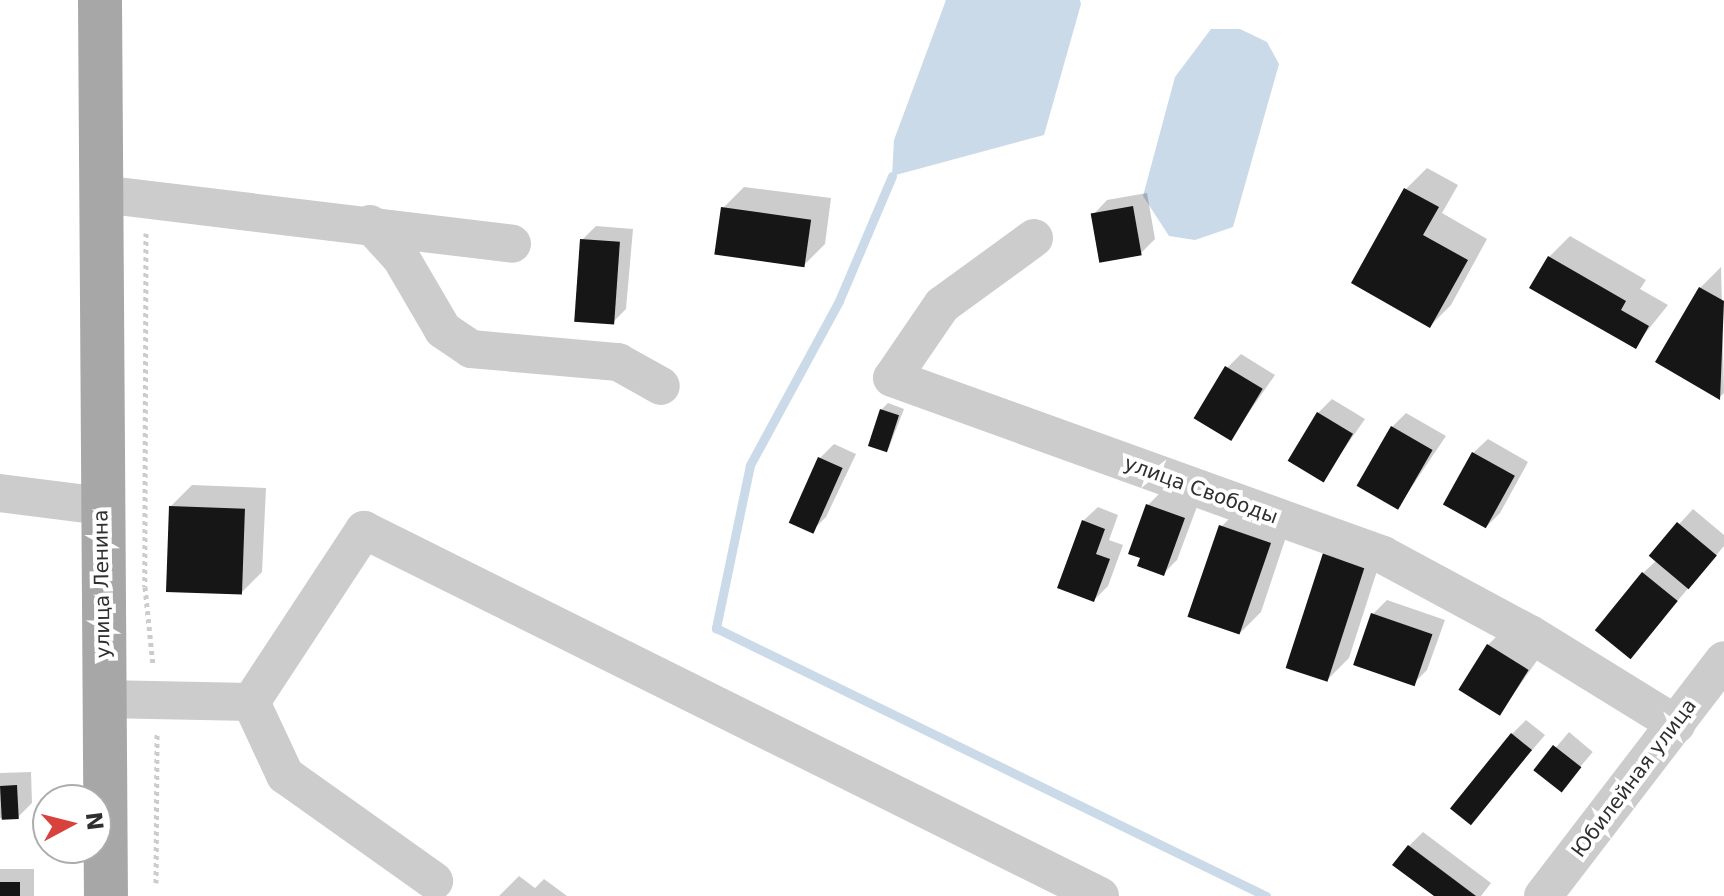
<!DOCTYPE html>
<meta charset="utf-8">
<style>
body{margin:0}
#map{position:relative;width:1724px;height:896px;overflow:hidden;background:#fff;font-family:"DejaVu Sans",sans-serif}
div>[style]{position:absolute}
.water>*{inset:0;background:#cbdae9}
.shadow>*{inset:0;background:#0003;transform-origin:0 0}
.stream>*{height:9px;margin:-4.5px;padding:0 4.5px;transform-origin:4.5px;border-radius:4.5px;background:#cbdae9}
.building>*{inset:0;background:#161616;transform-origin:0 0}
.path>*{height:5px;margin-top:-2.5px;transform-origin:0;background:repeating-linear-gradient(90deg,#ccc 0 4px,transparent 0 8px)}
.minor>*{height:38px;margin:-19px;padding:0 19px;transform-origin:19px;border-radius:19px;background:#ccc}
.major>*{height:44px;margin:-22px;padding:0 22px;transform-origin:22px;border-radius:22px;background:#a7a7a7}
span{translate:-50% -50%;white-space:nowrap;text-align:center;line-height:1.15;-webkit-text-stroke:8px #fff;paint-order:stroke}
.street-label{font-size:20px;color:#2f2f2f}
.north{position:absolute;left:32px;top:784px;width:80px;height:80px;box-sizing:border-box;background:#fff;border:2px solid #acacac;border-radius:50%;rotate:83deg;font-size:22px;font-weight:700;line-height:32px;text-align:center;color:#2f2f2f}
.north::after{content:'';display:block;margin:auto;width:28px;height:36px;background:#d9413d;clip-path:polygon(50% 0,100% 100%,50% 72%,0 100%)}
</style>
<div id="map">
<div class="water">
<i style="clip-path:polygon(946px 0,1080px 0,1081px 4px,1044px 135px,892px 176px,894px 140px)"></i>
<i style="clip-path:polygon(1211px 29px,1240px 29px,1267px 42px,1279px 64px,1233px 227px,1195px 240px,1169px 236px,1143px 196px,1175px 77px)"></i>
</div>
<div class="shadow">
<i style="clip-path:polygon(1427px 168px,1458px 185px,1442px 213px,1487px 239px,1451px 305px,1430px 326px,1353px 282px,1406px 189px)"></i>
<i style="clip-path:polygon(744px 187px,831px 198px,825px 244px,804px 265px,723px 208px)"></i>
<i style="clip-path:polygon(1147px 193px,1155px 239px,1141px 253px,1093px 215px,1107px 200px)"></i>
<i style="clip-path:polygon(596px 226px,633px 229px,626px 309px,612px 323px,582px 240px)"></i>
<i style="clip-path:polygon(1570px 236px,1646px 280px,1640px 289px,1668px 305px,1635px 346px,1549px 257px)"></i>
<i style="clip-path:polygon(1721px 267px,1724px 393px,1720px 397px,1700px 288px)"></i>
<i style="clip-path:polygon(1241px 354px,1275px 375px,1231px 438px,1227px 368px)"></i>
<i style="clip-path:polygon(1332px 399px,1365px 419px,1323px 479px,1318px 413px)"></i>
<i style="clip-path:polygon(888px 403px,904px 409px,888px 450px,881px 410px)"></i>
<i style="clip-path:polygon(1406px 413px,1446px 436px,1398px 507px,1392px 427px)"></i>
<i style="clip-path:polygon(1488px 439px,1528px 462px,1500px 513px,1486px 527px,1473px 453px)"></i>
<i style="clip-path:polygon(834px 444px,856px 454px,826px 517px,812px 531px,820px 458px)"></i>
<i style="clip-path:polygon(192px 485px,266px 488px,262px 572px,241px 593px,171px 506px)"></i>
<i style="clip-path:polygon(1162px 491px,1198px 504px,1177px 560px,1163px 574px,1148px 505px)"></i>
<i style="clip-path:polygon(1242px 506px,1291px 522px,1261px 612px,1240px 633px,1221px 527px)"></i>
<i style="clip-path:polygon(1098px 507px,1118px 515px,1109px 540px,1123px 545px,1108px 586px,1094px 600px,1083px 521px)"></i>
<i style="clip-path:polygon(1693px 509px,1724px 535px,1724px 546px,1630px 657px,1643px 573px,1657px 560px,1651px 555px)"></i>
<i style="clip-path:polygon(1346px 533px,1385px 546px,1349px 658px,1328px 679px)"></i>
<i style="clip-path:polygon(1387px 600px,1445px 620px,1427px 670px,1413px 684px,1373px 614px)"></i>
<i style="clip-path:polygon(1502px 631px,1541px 655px,1500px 713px,1488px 645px)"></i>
<i style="clip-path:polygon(1526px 720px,1545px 735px,1470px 823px,1512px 734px)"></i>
<i style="left:1569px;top:732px;width:31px;height:50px;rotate:40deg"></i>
<i style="clip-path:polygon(31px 772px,32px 803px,18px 817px,0 818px,0 773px)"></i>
<i style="clip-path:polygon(1423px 832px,1491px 883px,1481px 896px,1437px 896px,1409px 846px)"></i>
<i style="left:0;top:869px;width:34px;height:27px"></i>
<i style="clip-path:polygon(519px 876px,535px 888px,544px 879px,567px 896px,499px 896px)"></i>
</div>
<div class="stream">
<i style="left:892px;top:176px;width:136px;rotate:113deg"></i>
<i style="left:839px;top:301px;width:187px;rotate:118.5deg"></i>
<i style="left:750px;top:465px;width:167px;rotate:101.8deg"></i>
<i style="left:716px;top:628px;width:612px;rotate:25.98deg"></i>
</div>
<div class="building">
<i style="clip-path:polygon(1404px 188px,1439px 207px,1423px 235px,1468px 260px,1430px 328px,1351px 283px)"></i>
<i style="left:1133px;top:206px;width:50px;height:43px;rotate:80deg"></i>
<i style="left:721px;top:207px;width:91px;height:48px;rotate:8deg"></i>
<i style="left:580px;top:239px;width:40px;height:83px;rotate:4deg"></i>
<i style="clip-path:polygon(1548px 256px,1626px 301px,1621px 310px,1649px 326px,1636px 349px,1529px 288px)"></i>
<i style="clip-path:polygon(1699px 287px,1724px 301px,1720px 400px,1655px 362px)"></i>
<i style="left:1225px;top:366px;width:44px;height:61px;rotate:31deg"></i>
<i style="left:880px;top:409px;width:20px;height:39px;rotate:18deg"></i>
<i style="left:1317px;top:412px;width:42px;height:57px;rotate:31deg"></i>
<i style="left:1391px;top:426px;width:48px;height:69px;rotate:30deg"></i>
<i style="left:1472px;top:452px;width:49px;height:60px;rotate:29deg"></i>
<i style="left:818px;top:457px;width:27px;height:72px;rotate:24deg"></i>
<i style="clip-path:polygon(1146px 504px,1185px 518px,1164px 576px,1137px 566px,1140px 558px,1128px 554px)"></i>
<i style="left:169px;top:506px;width:76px;height:86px;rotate:2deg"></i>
<i style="clip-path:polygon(1082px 520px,1105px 529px,1096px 554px,1110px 559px,1094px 602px,1057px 588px)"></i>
<i style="left:1677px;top:522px;width:52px;height:44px;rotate:40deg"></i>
<i style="left:1219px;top:525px;width:55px;height:97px;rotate:19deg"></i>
<i style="left:1323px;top:553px;width:44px;height:121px;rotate:18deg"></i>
<i style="left:1642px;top:572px;width:46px;height:75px;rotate:39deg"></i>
<i style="left:1371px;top:613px;width:65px;height:55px;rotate:19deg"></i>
<i style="left:1487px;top:644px;width:49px;height:54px;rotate:32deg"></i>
<i style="left:1511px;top:733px;width:27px;height:97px;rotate:39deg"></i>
<i style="left:1553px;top:745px;width:36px;height:32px;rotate:38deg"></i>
<i style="left:17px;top:785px;width:34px;height:17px;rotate:87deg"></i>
<i style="clip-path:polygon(1408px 845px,1476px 896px,1434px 896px,1392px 865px)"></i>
<i style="left:0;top:882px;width:20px;height:14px"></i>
</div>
<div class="path">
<i style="left:146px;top:233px;width:354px;rotate:90.2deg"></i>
<i style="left:145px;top:587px;width:79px;rotate:84.2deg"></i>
<i style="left:156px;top:883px;width:151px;rotate:-89.6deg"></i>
</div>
<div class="minor">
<i style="left:101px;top:194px;width:414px;rotate:6.9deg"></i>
<i style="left:370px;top:224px;width:46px;rotate:47.6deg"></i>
<i style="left:401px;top:258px;width:83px;rotate:59.7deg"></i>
<i style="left:443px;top:330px;width:34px;rotate:34deg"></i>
<i style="left:471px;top:349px;width:148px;rotate:5.1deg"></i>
<i style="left:618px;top:362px;width:49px;rotate:29.2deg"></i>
<i style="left:1034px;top:238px;width:114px;rotate:143.9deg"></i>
<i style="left:942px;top:305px;width:88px;rotate:124.4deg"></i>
<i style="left:892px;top:378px;width:522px;rotate:19.82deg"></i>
<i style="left:1383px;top:555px;width:167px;rotate:28.3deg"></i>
<i style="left:1530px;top:634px;width:172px;rotate:31.7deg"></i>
<i style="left:0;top:493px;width:102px;rotate:7.3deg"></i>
<i style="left:103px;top:699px;width:148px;rotate:1.2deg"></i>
<i style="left:251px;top:702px;width:206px;rotate:-56.7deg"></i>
<i style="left:364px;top:530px;width:822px;rotate:26.44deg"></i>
<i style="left:251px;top:702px;width:81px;rotate:65deg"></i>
<i style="left:285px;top:775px;width:183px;rotate:35.4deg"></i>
<i style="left:1543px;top:896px;width:297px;rotate:-52.5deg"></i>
</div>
<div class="major">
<i style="left:100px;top:0;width:896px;rotate:89.62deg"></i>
</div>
<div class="street-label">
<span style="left:1201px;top:490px;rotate:20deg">улица Свободы</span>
<span style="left:102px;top:584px;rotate:-91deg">улица Ленина</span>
<span style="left:1634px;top:778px;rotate:-53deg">Юбилейная улица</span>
</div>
<div class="north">N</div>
</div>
